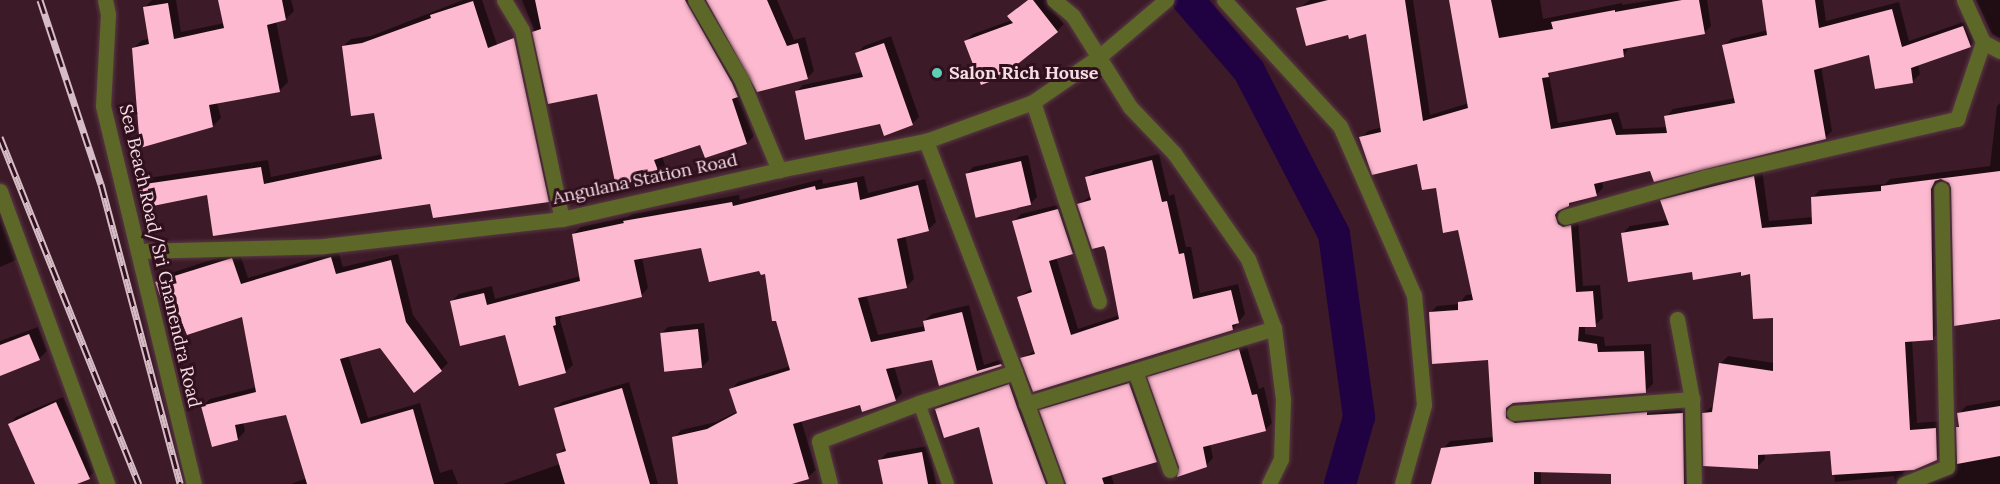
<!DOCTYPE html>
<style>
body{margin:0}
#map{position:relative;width:2000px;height:484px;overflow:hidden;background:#3c1a27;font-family:Lora,serif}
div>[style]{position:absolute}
.shadow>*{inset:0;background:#0007}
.canal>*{height:32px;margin:-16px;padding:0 16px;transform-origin:16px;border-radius:16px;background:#200242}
.building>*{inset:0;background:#fcb9cf;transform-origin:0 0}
.roads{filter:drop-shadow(0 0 2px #5a3945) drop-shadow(0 0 2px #5a3945)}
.service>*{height:12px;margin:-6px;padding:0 6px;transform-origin:6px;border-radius:6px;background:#5d6828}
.minor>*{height:15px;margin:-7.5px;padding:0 7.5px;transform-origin:7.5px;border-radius:7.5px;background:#5d6828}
.tertiary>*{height:15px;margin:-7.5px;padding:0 7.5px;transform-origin:7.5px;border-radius:7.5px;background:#5d6828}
.rail>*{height:7px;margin-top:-3.5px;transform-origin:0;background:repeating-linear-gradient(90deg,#31101d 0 14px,#d6bcc4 0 28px);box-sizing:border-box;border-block:2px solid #d6bcc4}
.dots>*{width:16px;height:16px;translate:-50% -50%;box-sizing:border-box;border:3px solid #31101d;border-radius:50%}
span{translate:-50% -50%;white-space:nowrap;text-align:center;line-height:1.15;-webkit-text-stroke:6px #31101d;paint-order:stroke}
.poi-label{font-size:18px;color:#f5dde4;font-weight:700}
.left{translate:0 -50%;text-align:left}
.street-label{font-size:18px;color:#f5dde4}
</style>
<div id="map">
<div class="shadow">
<i style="clip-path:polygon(152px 0,176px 0,181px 32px,225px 23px,220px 0,291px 0,294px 11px,286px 19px,276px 21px,288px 82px,280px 90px,217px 102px,221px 118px,213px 126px,134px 48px,142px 40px,150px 39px,145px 7px)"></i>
<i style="clip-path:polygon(463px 0,482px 0,535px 157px,547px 153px,555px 193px,548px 201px,431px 202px,208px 194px,140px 186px,148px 178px,268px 160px,271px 177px,383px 154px,376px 112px,343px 46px,351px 39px,371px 36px)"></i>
<i style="clip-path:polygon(522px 0,694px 0,744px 89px,739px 94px,754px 136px,747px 143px,706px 156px,701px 143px,662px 156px,665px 165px,658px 172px,598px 92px,549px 103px,533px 27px)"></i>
<i style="clip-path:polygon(708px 0,777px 0,794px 40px,805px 37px,814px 71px,807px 78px)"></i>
<i style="clip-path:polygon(1028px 0,1045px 0,1064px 24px,1057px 31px,966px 41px,973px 34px,1012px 20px,1016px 9px)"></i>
<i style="clip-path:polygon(1310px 0,1413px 0,1430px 115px,1469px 103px,1450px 0,1540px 0,1543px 19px,1622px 3px,1622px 5px,1653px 0,1707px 0,1711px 26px,1704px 33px,1630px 46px,1624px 55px,1554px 70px,1549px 75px,1558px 123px,1618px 112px,1623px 129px,1668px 127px,1666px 117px,1673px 109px,1736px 98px,1724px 46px,1731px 39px,1768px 30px,1763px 0,1823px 0,1826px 21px,1899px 2px,1909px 41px,1972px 19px,1978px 38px,1970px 46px,1918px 64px,1920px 74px,1913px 81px,1870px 53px,1821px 66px,1832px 131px,1825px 138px,1651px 169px,1602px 180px,1603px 188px,1596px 195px,1572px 201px,1562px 207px,1566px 218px,1578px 219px,1583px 286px,1600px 285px,1603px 318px,1595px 325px,1585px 326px,1585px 334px,1604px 337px,1605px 346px,1651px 344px,1653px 384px,1645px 391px,1512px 403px,1511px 407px,1689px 407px,1690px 484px,1613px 484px,1612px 472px,1541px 471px,1541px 484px,1432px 484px,1443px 449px,1450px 441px,1494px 437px,1490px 358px,1430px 313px,1437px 306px,1459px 304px,1466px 295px,1474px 294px,1460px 228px,1437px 186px,1418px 162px,1361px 138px,1368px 131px,1382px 127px,1368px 32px,1349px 33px,1298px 9px)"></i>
<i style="clip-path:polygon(1976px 0,2000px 0,2000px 38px,1992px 34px)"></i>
<i style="clip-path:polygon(891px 36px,919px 117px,912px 124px,881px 122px,796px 92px,803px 85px,863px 72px,857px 53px,864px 46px)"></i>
<i style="clip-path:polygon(2000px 103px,2000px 317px,1950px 182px,1941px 178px,1940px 331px,1933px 338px,1912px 340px,1917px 423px,1943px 421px,1944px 451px,1936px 459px,1903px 472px,1905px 484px,1895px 484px,1894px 476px,1835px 482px,1831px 450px,1765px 453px,1765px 459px,1757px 467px,1704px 413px,1714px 405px,1721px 363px,1728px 356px,1774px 363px,1775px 317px,1752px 273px,1742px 270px,1693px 270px,1622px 234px,1630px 226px,1668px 220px,1662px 200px,1669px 193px,1762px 169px,1769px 221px,1813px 217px,1812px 198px,1820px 190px,1885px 184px,1890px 179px,1990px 166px,1997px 106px)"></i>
<i style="clip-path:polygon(1159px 154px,1169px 196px,1174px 194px,1186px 247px,1191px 247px,1200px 293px,1238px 284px,1245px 314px,1233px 329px,1022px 359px,1035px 350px,1019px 297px,1032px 288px,1014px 222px,1021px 214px,1065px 203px,1080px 246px,1073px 253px,1056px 257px,1078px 329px,1120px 315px,1108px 250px,1079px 204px,1091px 196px,1087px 177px,1094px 170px)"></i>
<i style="clip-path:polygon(1028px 155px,1037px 197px,1030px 204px,966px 175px,973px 167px)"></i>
<i style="clip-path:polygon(864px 176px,868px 193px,925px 179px,936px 222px,928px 230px,905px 235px,914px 279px,907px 286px,866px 294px,878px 335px,925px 326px,924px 321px,932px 314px,969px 305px,984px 365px,1008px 357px,1001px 365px,940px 385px,933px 358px,894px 366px,902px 393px,895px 400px,861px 403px,801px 420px,816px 470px,808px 477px,787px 484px,679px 484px,674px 438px,681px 430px,716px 422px,738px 411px,731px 390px,738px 382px,791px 366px,766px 272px,761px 269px,703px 246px,642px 257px,648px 288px,641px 296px,562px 313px,560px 320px,573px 365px,565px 372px,451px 302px,459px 294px,492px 286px,495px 299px,581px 276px,573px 234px,581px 227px,628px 217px,632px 214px,739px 195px,740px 200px,822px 179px,823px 184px)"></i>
<i style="clip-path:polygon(5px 211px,22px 252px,14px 261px,0 267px,0 213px)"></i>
<i style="clip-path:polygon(239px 251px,248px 278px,338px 251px,343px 267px,398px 254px,413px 315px,448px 363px,441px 370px,380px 346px,348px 355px,368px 418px,420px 403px,440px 473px,452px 469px,458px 484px,291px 484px,307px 478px,287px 414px,243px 422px,245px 431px,238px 439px,203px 406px,210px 399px,257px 387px,244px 315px,177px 306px,157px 282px,165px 275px)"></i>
<i style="clip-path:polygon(704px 323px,709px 360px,702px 367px,661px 334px,668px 327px)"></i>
<i style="clip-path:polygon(38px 327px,47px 351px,39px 359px,0 374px,0 341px)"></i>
<i style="clip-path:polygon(1246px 343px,1259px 389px,1264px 387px,1272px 423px,1265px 430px,1210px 443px,1213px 458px,1206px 466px,1181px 467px,1149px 377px,1156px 370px)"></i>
<i style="clip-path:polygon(1137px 376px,1164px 453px,1156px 461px,1111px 474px,1114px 484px,1066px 484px,1041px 411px,1049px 402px)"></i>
<i style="clip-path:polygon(1017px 377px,1058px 484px,995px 484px,981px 425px,937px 409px,945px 401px)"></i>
<i style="clip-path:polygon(629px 382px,658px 484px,503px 484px,560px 464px,558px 454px,566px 447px,555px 408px,562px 402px)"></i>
<i style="clip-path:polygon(63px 397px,96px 471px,89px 477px,72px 484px,32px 484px,36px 483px,10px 424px,16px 417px)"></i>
<i style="clip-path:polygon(2000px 400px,2000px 484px,1921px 484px,1956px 469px,1957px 427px,1960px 424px,1959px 414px,1966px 406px)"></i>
<i style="clip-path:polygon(929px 446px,936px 484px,884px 484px,880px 460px,887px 453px)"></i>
</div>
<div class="canal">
<i style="left:1188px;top:0;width:94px;rotate:49.3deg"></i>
<i style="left:1249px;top:71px;width:184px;rotate:62.5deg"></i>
<i style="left:1334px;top:234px;width:185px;rotate:82.2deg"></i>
<i style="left:1359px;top:417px;width:70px;rotate:105.8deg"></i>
</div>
<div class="building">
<i style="clip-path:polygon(218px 0,282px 0,286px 20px,267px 25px,280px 92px,209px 105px,213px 127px,140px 148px,132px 48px,149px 44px,143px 7px,168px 3px,174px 39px,224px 28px)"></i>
<i style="clip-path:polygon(535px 0,685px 0,732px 83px,738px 97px,732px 99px,747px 144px,705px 158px,700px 145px,654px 160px,659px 173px,616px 187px,597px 94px,548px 104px,532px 32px,541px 29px)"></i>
<i style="clip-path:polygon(706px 0,767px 0,787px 46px,798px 43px,808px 79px,757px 92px)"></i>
<i style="clip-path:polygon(1028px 0,1033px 0,1058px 32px,1000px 78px,981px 85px,964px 41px,1013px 23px,1007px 16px)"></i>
<i style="clip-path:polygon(1328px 0,1405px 0,1423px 121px,1468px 108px,1449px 0,1491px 0,1499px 38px,1553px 29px,1551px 22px,1615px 10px,1615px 12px,1682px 0,1699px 0,1705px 34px,1623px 49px,1624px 57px,1548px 73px,1549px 77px,1542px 78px,1551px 129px,1611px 119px,1616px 135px,1667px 133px,1664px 116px,1735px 103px,1722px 45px,1767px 35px,1762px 0,1815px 0,1819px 28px,1892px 9px,1902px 47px,1963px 26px,1971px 47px,1911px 68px,1913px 83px,1875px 89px,1869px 55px,1814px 70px,1826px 139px,1654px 182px,1650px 171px,1594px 184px,1597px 196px,1569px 203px,1569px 206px,1558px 211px,1555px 215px,1558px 224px,1563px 227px,1571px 225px,1576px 292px,1593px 291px,1596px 327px,1579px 327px,1578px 341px,1597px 344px,1598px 352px,1644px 351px,1646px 393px,1513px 403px,1506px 408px,1506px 418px,1515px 423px,1647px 412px,1647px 415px,1683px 413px,1684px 484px,1611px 484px,1611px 474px,1534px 472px,1534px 484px,1431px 484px,1441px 448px,1493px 442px,1488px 360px,1432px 364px,1429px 312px,1458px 310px,1458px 302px,1473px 300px,1458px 230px,1443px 233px,1436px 188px,1422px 190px,1417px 164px,1372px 175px,1359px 137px,1381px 132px,1366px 34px,1349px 39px,1348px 35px,1306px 46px,1296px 8px)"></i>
<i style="clip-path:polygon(473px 1px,488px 48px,514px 38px,549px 202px,433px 218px,430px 204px,213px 236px,207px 195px,143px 208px,138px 185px,261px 167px,264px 184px,382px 159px,374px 113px,351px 116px,342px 46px,362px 43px,431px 18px,430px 15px)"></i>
<i style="clip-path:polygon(884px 43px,913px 125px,884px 136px,880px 124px,805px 140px,795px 91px,863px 77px,855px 53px)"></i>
<i style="clip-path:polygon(1152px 160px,1162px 202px,1167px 201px,1179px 254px,1184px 253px,1193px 299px,1231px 290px,1239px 323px,1232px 325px,1233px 330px,1033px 392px,1020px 358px,1035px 354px,1017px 297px,1032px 292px,1012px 221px,1058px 209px,1073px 254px,1049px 261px,1071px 335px,1119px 319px,1106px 251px,1104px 246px,1092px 249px,1077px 204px,1091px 200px,1085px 177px)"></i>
<i style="left:1021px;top:161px;width:45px;height:57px;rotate:77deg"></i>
<i style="clip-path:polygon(2000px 171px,2000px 319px,1954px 326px,1951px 188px,1949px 183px,1941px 179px,1935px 181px,1931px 189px,1933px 340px,1905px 342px,1910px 430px,1936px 428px,1937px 460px,1914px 470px,1832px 475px,1830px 451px,1758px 455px,1758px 469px,1703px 466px,1702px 413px,1712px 412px,1719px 363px,1773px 371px,1773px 318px,1753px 319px,1750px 274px,1741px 276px,1741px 272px,1693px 280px,1692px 272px,1628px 282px,1621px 233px,1669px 225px,1660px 200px,1754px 176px,1762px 228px,1812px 224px,1811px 197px,1881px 191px,1881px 186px)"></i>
<i style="clip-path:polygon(857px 182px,860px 200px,918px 185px,929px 231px,897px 239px,907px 288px,858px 298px,871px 342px,925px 331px,923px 321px,962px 312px,977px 371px,1001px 364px,1002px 366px,939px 386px,932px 360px,886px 369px,896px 401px,862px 412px,860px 405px,793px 424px,809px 479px,792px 484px,678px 484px,672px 437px,707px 429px,737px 413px,729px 389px,790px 370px,776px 321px,772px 321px,765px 274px,761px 275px,759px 271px,709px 282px,701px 248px,634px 260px,642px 297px,555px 317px,556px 325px,553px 326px,566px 373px,519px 386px,505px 335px,460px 346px,450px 301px,484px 293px,487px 305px,580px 281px,572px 234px,624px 223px,623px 221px,732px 202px,733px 206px,815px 186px,816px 190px)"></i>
<i style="clip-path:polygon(331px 257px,336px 274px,391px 260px,406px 322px,442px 371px,414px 393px,380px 348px,340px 359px,361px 424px,413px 409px,434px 484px,307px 484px,286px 415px,235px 425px,238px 440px,212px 447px,201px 406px,256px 392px,242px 317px,187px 335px,176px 308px,166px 312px,155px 282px,232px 258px,241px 284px)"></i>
<i style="left:698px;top:329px;width:39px;height:38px;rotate:84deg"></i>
<i style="clip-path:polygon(29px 334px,40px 360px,0 376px,0 345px)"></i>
<i style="clip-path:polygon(1239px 349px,1252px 395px,1257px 394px,1266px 431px,1203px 447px,1207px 467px,1177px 477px,1179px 467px,1147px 377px)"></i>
<i style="clip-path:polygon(1129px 383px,1157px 462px,1102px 478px,1104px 484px,1066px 484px,1039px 410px)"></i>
<i style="clip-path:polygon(1009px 384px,1017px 407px,1046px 484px,993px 484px,979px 427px,944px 438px,935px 409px)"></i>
<i style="clip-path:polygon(622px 388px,650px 484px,565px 484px,556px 454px,566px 451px,554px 408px)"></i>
<i style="clip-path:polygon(56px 402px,90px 479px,77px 484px,35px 484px,8px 424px)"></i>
<i style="clip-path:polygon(2000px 406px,2000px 456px,1957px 464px,1956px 427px,1959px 427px,1957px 413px)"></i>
<i style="clip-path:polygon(922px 452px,928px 484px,883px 484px,878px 460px)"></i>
</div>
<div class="roads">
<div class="service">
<i style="left:919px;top:403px;width:86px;rotate:70.3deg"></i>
</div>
<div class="minor">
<i style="left:504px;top:0;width:35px;rotate:59deg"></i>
<i style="left:522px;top:30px;width:193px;rotate:78.1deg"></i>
<i style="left:695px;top:0;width:91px;rotate:59.8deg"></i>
<i style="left:741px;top:79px;width:99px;rotate:67.3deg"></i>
<i style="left:1054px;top:0;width:25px;rotate:40deg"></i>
<i style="left:1073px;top:16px;width:107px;rotate:57.9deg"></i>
<i style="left:1130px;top:107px;width:64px;rotate:46.3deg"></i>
<i style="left:1174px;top:153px;width:129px;rotate:55.1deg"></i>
<i style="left:1248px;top:259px;width:74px;rotate:69.4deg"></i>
<i style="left:1274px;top:328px;width:72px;rotate:82.8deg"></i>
<i style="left:1283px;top:399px;width:60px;rotate:91.9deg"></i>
<i style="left:1281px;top:459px;width:28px;rotate:116deg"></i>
<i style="left:1224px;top:0;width:171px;rotate:47.4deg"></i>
<i style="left:1340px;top:126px;width:184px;rotate:66.4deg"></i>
<i style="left:1414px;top:295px;width:110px;rotate:84.8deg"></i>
<i style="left:1424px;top:405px;width:82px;rotate:105.6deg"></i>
<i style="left:1964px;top:0;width:46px;rotate:65.7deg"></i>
<i style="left:1983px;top:42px;width:19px;rotate:28deg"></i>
<i style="left:1033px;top:102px;width:210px;rotate:71.7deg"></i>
<i style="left:0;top:191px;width:312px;rotate:69.9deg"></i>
<i style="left:1565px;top:217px;width:146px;rotate:-15.9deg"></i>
<i style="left:1705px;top:177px;width:259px;rotate:-13deg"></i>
<i style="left:1957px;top:119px;width:81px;rotate:-71.3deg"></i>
<i style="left:1677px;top:319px;width:81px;rotate:79.4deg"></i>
<i style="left:1692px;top:399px;width:85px;rotate:88.7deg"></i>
<i style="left:1135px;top:371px;width:105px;rotate:70.5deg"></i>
<i style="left:1015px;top:372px;width:119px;rotate:69.9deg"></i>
<i style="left:1026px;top:404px;width:259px;rotate:-17deg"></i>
<i style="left:1514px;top:413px;width:179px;rotate:-4.5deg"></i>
<i style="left:830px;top:484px;width:44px;rotate:-104.3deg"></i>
<i style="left:819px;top:441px;width:107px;rotate:-20.8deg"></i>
<i style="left:919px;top:403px;width:101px;rotate:-17.9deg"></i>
<i style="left:1015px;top:372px;width:248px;rotate:-111.1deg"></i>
<i style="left:1904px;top:484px;width:46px;rotate:-21.6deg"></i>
<i style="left:1947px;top:467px;width:278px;rotate:-91.2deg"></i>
</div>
<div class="tertiary">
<i style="left:105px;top:0;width:14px;rotate:78deg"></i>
<i style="left:108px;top:14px;width:92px;rotate:93.1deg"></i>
<i style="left:103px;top:106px;width:389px;rotate:76.5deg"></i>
<i style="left:139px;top:251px;width:185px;rotate:-1.5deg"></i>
<i style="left:324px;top:246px;width:240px;rotate:-6.5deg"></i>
<i style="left:562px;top:219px;width:222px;rotate:-12.7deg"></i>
<i style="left:779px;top:170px;width:150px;rotate:-11.2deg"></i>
<i style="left:926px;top:141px;width:114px;rotate:-20deg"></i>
<i style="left:1033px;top:102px;width:81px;rotate:-34.5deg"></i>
<i style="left:1100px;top:56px;width:87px;rotate:-40.3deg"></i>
</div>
</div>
<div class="rail">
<i style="left:40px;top:0;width:194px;rotate:71.7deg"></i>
<i style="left:101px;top:184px;width:310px;rotate:75.2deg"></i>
<i style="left:0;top:137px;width:374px;rotate:68.2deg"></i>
</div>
<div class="dots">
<i style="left:937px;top:73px;background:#5eceb7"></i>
</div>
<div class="poi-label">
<span class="left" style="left:949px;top:73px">Salon Rich House</span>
</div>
<div class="street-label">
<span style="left:645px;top:179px;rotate:-12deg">Angulana Station Road</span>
<span style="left:160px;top:256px;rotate:77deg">Sea Beach Road/Sri Gnanendra Road</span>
</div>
</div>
